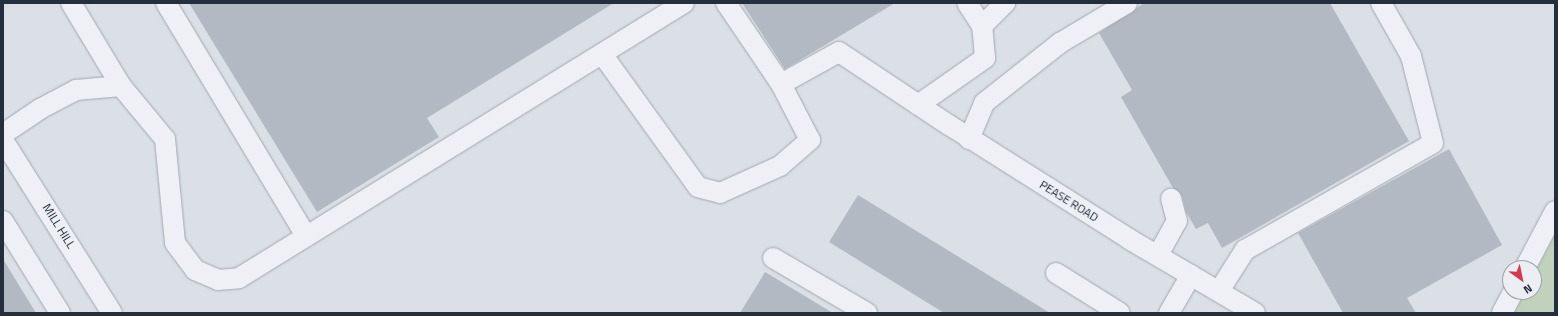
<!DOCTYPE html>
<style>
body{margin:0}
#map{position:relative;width:1558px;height:316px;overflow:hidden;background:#dbe0e6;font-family:"Titillium Web",sans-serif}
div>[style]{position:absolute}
.green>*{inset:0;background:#c2d1bc}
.building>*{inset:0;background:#b3b9c3}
.roads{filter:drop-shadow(0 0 1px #a1a7b0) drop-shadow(0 0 1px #a1a7b0)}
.minor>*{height:20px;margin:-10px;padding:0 10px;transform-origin:10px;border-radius:10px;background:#eef0f5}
span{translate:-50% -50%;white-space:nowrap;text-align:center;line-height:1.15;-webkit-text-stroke:3px #ebeff4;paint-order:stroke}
.street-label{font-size:12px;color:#252e3d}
.frame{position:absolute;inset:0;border:4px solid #252e3d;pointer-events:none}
.north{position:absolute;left:1502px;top:260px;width:40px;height:40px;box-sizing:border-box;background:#ebeff4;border:1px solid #9ca2ab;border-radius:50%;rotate:147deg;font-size:11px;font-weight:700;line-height:16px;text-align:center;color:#252e3d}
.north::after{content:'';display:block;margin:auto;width:14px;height:18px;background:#d23a52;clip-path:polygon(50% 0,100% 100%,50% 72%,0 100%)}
</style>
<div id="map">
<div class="green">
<i style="clip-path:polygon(1555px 234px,1555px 313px,1514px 313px,1525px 292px,1534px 292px,1534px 274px)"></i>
</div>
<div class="building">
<i style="clip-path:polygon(189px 3px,614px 3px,427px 118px,439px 137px,317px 212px)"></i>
<i style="clip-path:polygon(742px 3px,895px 3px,785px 69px)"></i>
<i style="clip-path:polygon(1144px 3px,1330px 3px,1409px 141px,1222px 248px,1208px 223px,1196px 229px,1186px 212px,1182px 196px,1173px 188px,1121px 97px,1132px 90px,1099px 33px)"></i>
<i style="clip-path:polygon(1449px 149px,1502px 245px,1407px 298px,1416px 313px,1343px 313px,1298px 233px)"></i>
<i style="clip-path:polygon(858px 195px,1050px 313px,944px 313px,829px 242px)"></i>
<i style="clip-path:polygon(3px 259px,36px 313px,3px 313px)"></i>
<i style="clip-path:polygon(765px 272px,833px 313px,740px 313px)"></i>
</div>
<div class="roads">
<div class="minor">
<i style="left:71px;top:3px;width:97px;rotate:58.9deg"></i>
<i style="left:166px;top:3px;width:272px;rotate:59deg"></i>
<i style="left:726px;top:3px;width:98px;rotate:55.8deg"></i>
<i style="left:781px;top:84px;width:66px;rotate:-28.9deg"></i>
<i style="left:839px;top:52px;width:132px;rotate:33.6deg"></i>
<i style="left:949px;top:125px;width:213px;rotate:32.3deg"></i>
<i style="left:1129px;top:239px;width:146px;rotate:30.4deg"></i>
<i style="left:982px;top:26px;width:33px;rotate:-45deg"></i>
<i style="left:602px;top:54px;width:164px;rotate:54.2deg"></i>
<i style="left:698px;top:187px;width:23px;rotate:15deg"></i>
<i style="left:720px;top:193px;width:66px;rotate:-24.2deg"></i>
<i style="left:780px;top:166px;width:40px;rotate:-41deg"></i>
<i style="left:810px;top:140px;width:63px;rotate:-117.4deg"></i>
<i style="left:918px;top:105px;width:82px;rotate:-35deg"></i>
<i style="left:985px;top:58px;width:32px;rotate:-95deg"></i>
<i style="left:982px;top:26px;width:27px;rotate:-123deg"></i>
<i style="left:3px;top:134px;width:45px;rotate:-34deg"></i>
<i style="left:40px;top:109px;width:41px;rotate:-27.8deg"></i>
<i style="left:76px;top:90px;width:45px;rotate:-5.1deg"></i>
<i style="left:121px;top:86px;width:69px;rotate:50.3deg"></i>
<i style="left:165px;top:139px;width:104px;rotate:84.5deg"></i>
<i style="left:175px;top:243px;width:34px;rotate:53deg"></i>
<i style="left:195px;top:270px;width:25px;rotate:23deg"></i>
<i style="left:218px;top:280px;width:21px;rotate:-5deg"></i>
<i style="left:239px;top:278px;width:523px;rotate:-31.72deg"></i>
<i style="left:969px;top:139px;width:39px;rotate:-67deg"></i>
<i style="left:984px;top:103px;width:97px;rotate:-38.3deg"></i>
<i style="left:1060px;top:43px;width:78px;rotate:-30.8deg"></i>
<i style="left:3px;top:140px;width:204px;rotate:57.8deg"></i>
<i style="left:3px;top:221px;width:108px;rotate:58.2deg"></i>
<i style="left:1158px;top:255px;width:39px;rotate:-61deg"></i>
<i style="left:1177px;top:221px;width:23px;rotate:-105deg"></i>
<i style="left:773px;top:258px;width:109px;rotate:30.3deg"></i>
<i style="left:1525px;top:268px;width:64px;rotate:-62.2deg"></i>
<i style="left:1056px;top:273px;width:75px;rotate:32deg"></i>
<i style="left:1219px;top:291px;width:49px;rotate:-57.6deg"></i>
<i style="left:1245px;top:250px;width:216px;rotate:-29.6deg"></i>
<i style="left:1433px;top:143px;width:90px;rotate:-104.2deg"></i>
<i style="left:1411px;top:56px;width:61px;rotate:-119.5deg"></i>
<i style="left:1169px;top:313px;width:44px;rotate:-59.9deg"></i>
<i style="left:1502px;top:313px;width:24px;rotate:-62deg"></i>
</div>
</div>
<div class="street-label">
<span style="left:1069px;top:201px;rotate:32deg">PEASE ROAD</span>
<span style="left:59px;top:226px;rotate:58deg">MILL HILL</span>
</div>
<div class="frame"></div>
<div class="north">N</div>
</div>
